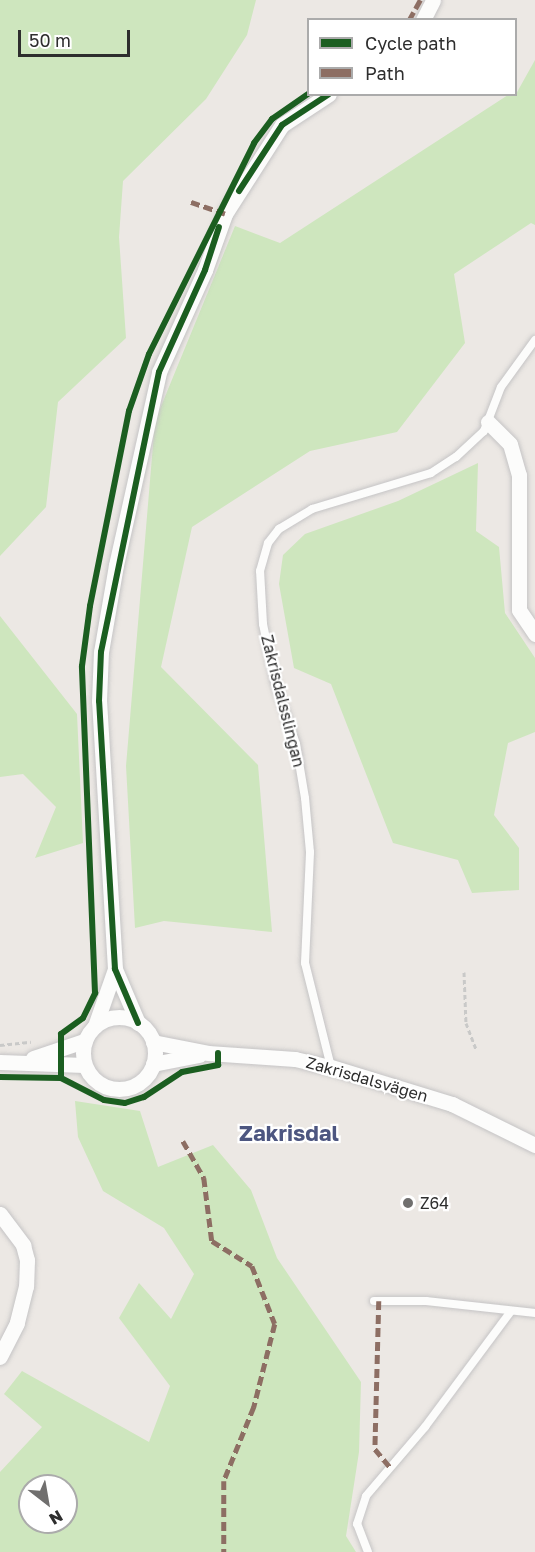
<!DOCTYPE html>
<meta charset="utf-8">
<style>
body{margin:0}
#map{position:relative;width:535px;height:1552px;overflow:hidden;background:#ece8e4;font-family:"Golos Text",sans-serif}
div>[style]{position:absolute}
.green>*{inset:0;background:#cee6be}
.path>*{height:3px;margin-top:-1.5px;transform-origin:0;background:repeating-linear-gradient(90deg,#c9c9c8 0 4.5px,transparent 0 7.5px)}
.roads{filter:drop-shadow(0 0 2px #c5c4c5) drop-shadow(0 0 2px #c5c4c5)}
.service>*{height:8px;margin:-4px;padding:0 4px;transform-origin:4px;border-radius:4px;background:#fcfcfb}
.minor>*{height:15px;margin:-7.5px;padding:0 7.5px;transform-origin:7.5px;border-radius:7.5px;background:#fcfcfb}
.minor>.ring{margin:-7.5px;padding:0;box-sizing:content-box;background:none;border:15px solid #fcfcfb;border-radius:50%}
.quiet>*{height:4.5px;margin-top:-2.25px;transform-origin:0;background:repeating-linear-gradient(90deg,#8d6e63 0 9px,transparent 0 13.5px)}
.cycleway>*{height:6px;margin:-3px;padding:0 3px;transform-origin:3px;border-radius:3px;background:#1b5e20}
.dots>*{width:16px;height:16px;translate:-50% -50%;box-sizing:border-box;border:3px solid #fff;border-radius:50%}
span{translate:-50% -50%;white-space:nowrap;text-align:center;line-height:1.15;-webkit-text-stroke:4.5px #fff;paint-order:stroke}
.street-label{font-size:16px;color:#2e2e2e}
.poi-label{font-size:16px;color:#2e2e2e}
.left{translate:0 -50%;text-align:left}
.district-label{font-size:22px;color:#4d5680;font-weight:700}
.legend{position:absolute;left:307px;top:18px;width:210px;height:78px;box-sizing:border-box;background:#fff;border:2px solid #ababab;margin:0;padding:8px 10px;list-style:none;font-size:18px;color:#2e2e2e}
.legend li{display:flex;align-items:center;gap:12px;height:30px}
.legend b{width:30px;border:2px solid #ababab}
.north{position:absolute;left:18px;top:1474px;width:60px;height:60px;box-sizing:border-box;background:#fff;border:2px solid #ababab;border-radius:50%;rotate:149deg;font-size:16px;font-weight:700;line-height:24px;text-align:center;color:#2e2e2e}
.north::after{content:'';display:block;margin:auto;width:21px;height:27px;background:#706f6e;clip-path:polygon(50% 0,100% 100%,50% 72%,0 100%)}
.scale{position:absolute;left:18px;top:30px;width:112px;height:27px;box-sizing:border-box;border:3px solid #2e2e2e;border-top:0;padding-left:8px;font-size:18px;line-height:21px;white-space:nowrap;color:#2e2e2e;-webkit-text-stroke:4px #fff;paint-order:stroke}
</style>
<div id="map">
<div class="green">
<i style="clip-path:polygon(0 0,256px 0,247px 35px,206px 99px,123px 181px,119px 237px,126px 338px,58px 402px,46px 507px,0 556px)"></i>
<i style="clip-path:polygon(535px 60px,535px 225px,531px 223px,454px 274px,465px 343px,397px 432px,310px 451px,192px 527px,161px 667px,258px 765px,272px 932px,164px 921px,135px 928px,126px 766px,155px 421px,235px 226px,280px 243px,508px 95px,516px 94px)"></i>
<i style="clip-path:polygon(478px 463px,476px 531px,499px 547px,505px 613px,535px 658px,535px 732px,508px 743px,494px 815px,519px 848px,519px 890px,472px 893px,458px 860px,393px 843px,331px 684px,294px 668px,279px 584px,283px 555px,305px 534px,398px 501px)"></i>
<i style="clip-path:polygon(0 616px,77px 714px,83px 843px,35px 858px,56px 807px,23px 774px,0 777px)"></i>
<i style="clip-path:polygon(evenodd,75px 1101px,140px 1111px,158px 1167px,213px 1145px,251px 1190px,277px 1258px,361px 1382px,359px 1452px,346px 1536px,356px 1552px,0 1552px,0 1472px,42px 1427px,4px 1394px,22px 1371px,149px 1442px,170px 1386px,119px 1318px,139px 1283px,171px 1319px,194px 1274px,164px 1228px,103px 1191px,78px 1137px,75px 1101px,30px 1486px,66px 1486px,66px 1522px,30px 1522px,30px 1486px)"></i>
</div>
<div class="path">
<i style="left:464px;top:972px;width:51px;rotate:87.8deg"></i>
<i style="left:466px;top:1023px;width:28px;rotate:69deg"></i>
<i style="left:0;top:1045px;width:31px;rotate:-6deg"></i>
</div>
<div class="roads">
<div class="service">
<i style="left:331px;top:1067px;width:107px;rotate:-104deg"></i>
<i style="left:305px;top:963px;width:111px;rotate:-87.4deg"></i>
<i style="left:310px;top:852px;width:54px;rotate:-95.3deg"></i>
<i style="left:305px;top:798px;width:55px;rotate:-99.5deg"></i>
<i style="left:296px;top:744px;width:65px;rotate:-108.7deg"></i>
<i style="left:275px;top:682px;width:59px;rotate:-101.7deg"></i>
<i style="left:263px;top:624px;width:53px;rotate:-93.2deg"></i>
<i style="left:260px;top:571px;width:29px;rotate:-74deg"></i>
<i style="left:268px;top:543px;width:18px;rotate:-52deg"></i>
<i style="left:279px;top:529px;width:39px;rotate:-31deg"></i>
<i style="left:312px;top:509px;width:124px;rotate:-16.8deg"></i>
<i style="left:431px;top:473px;width:30px;rotate:-33deg"></i>
<i style="left:456px;top:457px;width:38px;rotate:-43deg"></i>
<i style="left:484px;top:431px;width:47px;rotate:-68.9deg"></i>
<i style="left:501px;top:387px;width:58px;rotate:-54.1deg"></i>
<i style="left:374px;top:1301px;width:52px"></i>
<i style="left:426px;top:1301px;width:110px;rotate:6.3deg"></i>
<i style="left:368px;top:1552px;width:30px;rotate:-111deg"></i>
<i style="left:357px;top:1524px;width:29px;rotate:-72deg"></i>
<i style="left:366px;top:1496px;width:91px;rotate:-49.5deg"></i>
<i style="left:425px;top:1427px;width:144px;rotate:-53.4deg"></i>
</div>
<div class="minor">
<i style="left:423px;top:20px;width:22px;rotate:-63deg"></i>
<i style="left:488px;top:422px;width:31px;rotate:45deg"></i>
<i style="left:510px;top:444px;width:32px;rotate:74deg"></i>
<i style="left:519px;top:475px;width:135px;rotate:90deg"></i>
<i style="left:519px;top:610px;width:29px;rotate:56deg"></i>
<i class="ring" style="left:83px;top:1017px;width:57px;height:57px"></i>
<i style="left:138px;top:1023px;width:59px;rotate:-113.1deg"></i>
<i style="left:115px;top:969px;width:268px;rotate:-93.4deg"></i>
<i style="left:99px;top:701px;width:49px;rotate:-87.7deg"></i>
<i style="left:101px;top:652px;width:88px;rotate:-80.2deg"></i>
<i style="left:116px;top:565px;width:198px;rotate:-77.4deg"></i>
<i style="left:159px;top:372px;width:112px;rotate:-65.7deg"></i>
<i style="left:205px;top:270px;width:59px;rotate:-70.3deg"></i>
<i style="left:225px;top:214px;width:106px;rotate:-57.4deg"></i>
<i style="left:282px;top:125px;width:56px;rotate:-33.4deg"></i>
<i style="left:95px;top:1026px;width:60px;rotate:-70.7deg"></i>
<i style="left:153px;top:1042px;width:56px;rotate:11.3deg"></i>
<i style="left:208px;top:1053px;width:87px;rotate:3.9deg"></i>
<i style="left:295px;top:1059px;width:37px;rotate:13deg"></i>
<i style="left:331px;top:1067px;width:127px;rotate:17deg"></i>
<i style="left:452px;top:1104px;width:93px;rotate:26.3deg"></i>
<i style="left:33px;top:1058px;width:54px;rotate:-18.4deg"></i>
<i style="left:0;top:1062px;width:84px;rotate:2deg"></i>
<i style="left:153px;top:1064px;width:47px;rotate:-11.1deg"></i>
<i style="left:0;top:1214px;width:39px;rotate:53deg"></i>
<i style="left:23px;top:1245px;width:16px;rotate:75deg"></i>
<i style="left:27px;top:1260px;width:26px;rotate:92deg"></i>
<i style="left:26px;top:1286px;width:38px;rotate:104deg"></i>
<i style="left:17px;top:1323px;width:38px;rotate:117deg"></i>
</div>
</div>
<div class="quiet">
<i style="left:409px;top:20px;width:23px;rotate:-61deg"></i>
<i style="left:191px;top:202px;width:36px;rotate:19deg"></i>
<i style="left:183px;top:1141px;width:43px;rotate:60.4deg"></i>
<i style="left:204px;top:1178px;width:64px;rotate:82.8deg"></i>
<i style="left:212px;top:1241px;width:47px;rotate:32deg"></i>
<i style="left:252px;top:1266px;width:62px;rotate:68.4deg"></i>
<i style="left:275px;top:1324px;width:86px;rotate:104.2deg"></i>
<i style="left:254px;top:1407px;width:80px;rotate:112.1deg"></i>
<i style="left:224px;top:1481px;width:71px;rotate:90deg"></i>
<i style="left:379px;top:1301px;width:148px;rotate:91.5deg"></i>
<i style="left:375px;top:1449px;width:23px;rotate:50deg"></i>
</div>
<div class="cycleway">
<i style="left:239px;top:191px;width:79px;rotate:-56.9deg"></i>
<i style="left:282px;top:125px;width:56px;rotate:-33.4deg"></i>
<i style="left:138px;top:1023px;width:59px;rotate:-113.1deg"></i>
<i style="left:115px;top:969px;width:268px;rotate:-93.4deg"></i>
<i style="left:99px;top:701px;width:49px;rotate:-87.7deg"></i>
<i style="left:101px;top:652px;width:286px;rotate:-78.3deg"></i>
<i style="left:159px;top:372px;width:112px;rotate:-65.7deg"></i>
<i style="left:205px;top:270px;width:45px;rotate:-72deg"></i>
<i style="left:0;top:1077px;width:61px;rotate:0.9deg"></i>
<i style="left:61px;top:1078px;width:48px;rotate:27.1deg"></i>
<i style="left:104px;top:1100px;width:21px;rotate:8deg"></i>
<i style="left:125px;top:1103px;width:20px;rotate:-18deg"></i>
<i style="left:144px;top:1097px;width:45px;rotate:-33.3deg"></i>
<i style="left:182px;top:1072px;width:37px;rotate:-11deg"></i>
<i style="left:218px;top:1065px;width:12px;rotate:-90deg"></i>
<i style="left:61px;top:1078px;width:44px;rotate:-90deg"></i>
<i style="left:61px;top:1034px;width:27px;rotate:-36deg"></i>
<i style="left:83px;top:1018px;width:28px;rotate:-64deg"></i>
<i style="left:95px;top:993px;width:327px;rotate:-92.3deg"></i>
<i style="left:82px;top:666px;width:61px;rotate:-82.4deg"></i>
<i style="left:90px;top:606px;width:199px;rotate:-78.7deg"></i>
<i style="left:129px;top:411px;width:60px;rotate:-70.7deg"></i>
<i style="left:149px;top:354px;width:236px;rotate:-63.5deg"></i>
<i style="left:254px;top:143px;width:30px;rotate:-53deg"></i>
<i style="left:272px;top:119px;width:44px;rotate:-34.8deg"></i>
</div>
<div class="dots">
<i style="left:408px;top:1203px;background:#706f6e"></i>
</div>
<div class="street-label">
<span style="left:283px;top:701px;rotate:76deg">Zakrisdalsslingan</span>
<span style="left:367px;top:1079px;rotate:16deg">Zakrisdalsvägen</span>
</div>
<div class="poi-label">
<span class="left" style="left:420px;top:1203px">Z64</span>
</div>
<div class="district-label">
<span style="left:289px;top:1133px">Zakrisdal</span>
</div>
<ul class="legend">
<li><b style="height:8px;background:#1b5e20"></b>Cycle path</li>
<li><b style="height:8px;background:#8d6e63"></b>Path</li>
</ul>
<div class="north">N</div>
<div class="scale">50 m</div>
</div>
